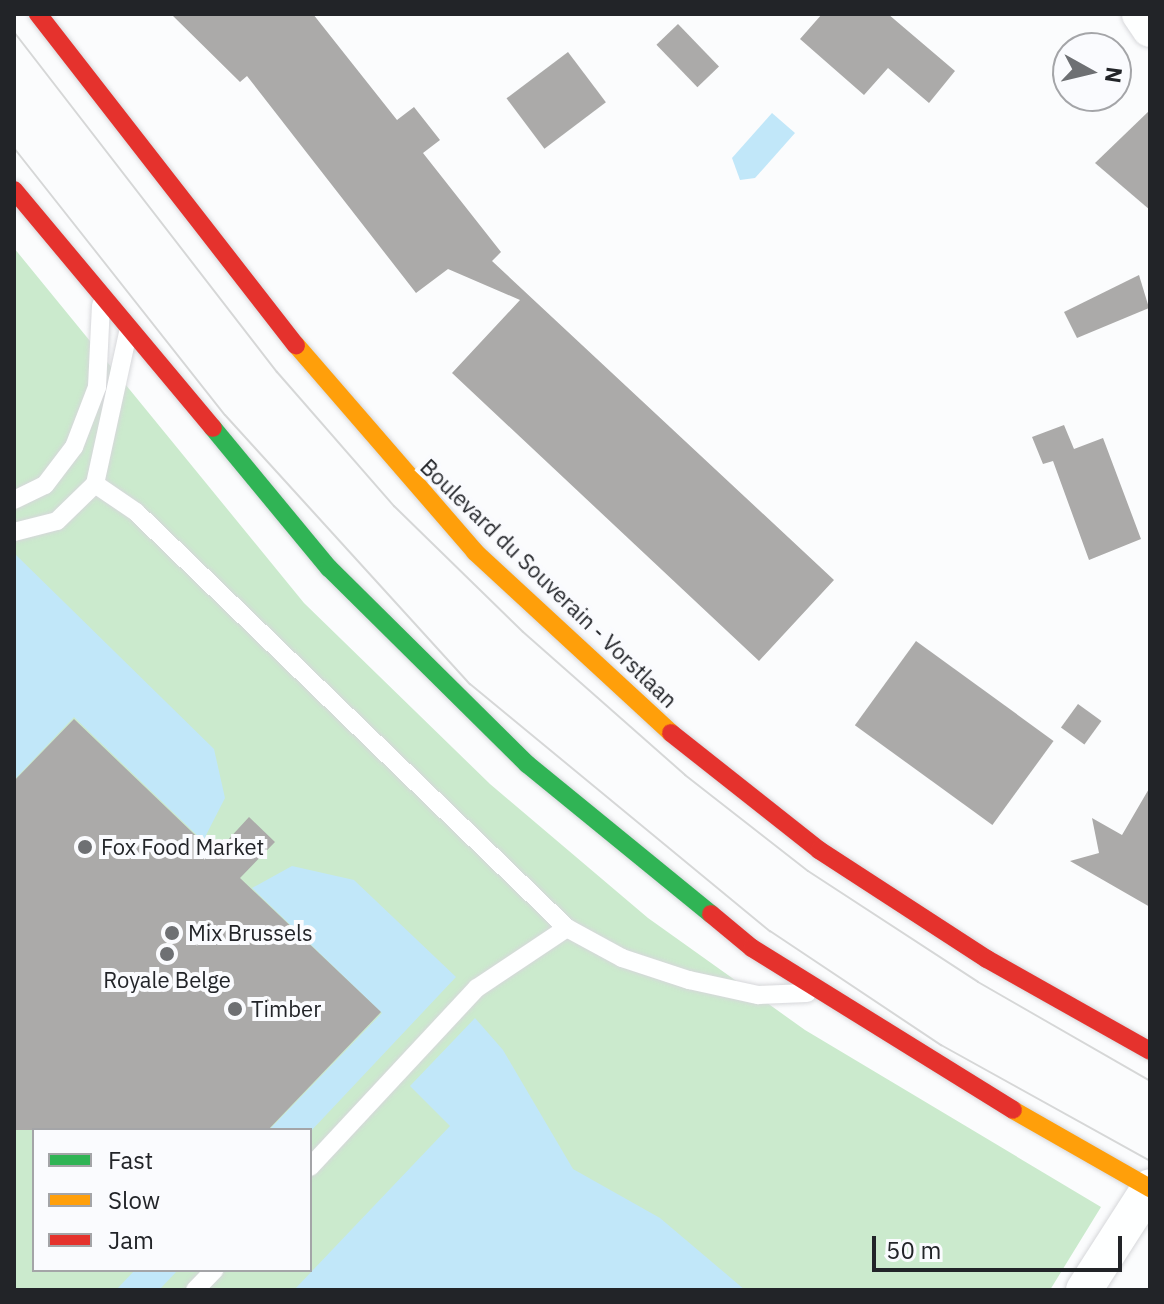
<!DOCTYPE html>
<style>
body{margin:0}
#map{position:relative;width:1164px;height:1304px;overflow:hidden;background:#fbfcfd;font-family:"IBM Plex Sans",sans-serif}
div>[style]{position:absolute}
.green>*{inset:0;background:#cbeacd}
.water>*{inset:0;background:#c1e7f9}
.building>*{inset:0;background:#abaaa9;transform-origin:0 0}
.roads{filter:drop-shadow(0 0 2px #d6d7da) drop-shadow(0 0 2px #d6d7da)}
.lane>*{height:18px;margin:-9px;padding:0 9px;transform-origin:9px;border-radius:9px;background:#feffff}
.street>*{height:36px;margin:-18px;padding:0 18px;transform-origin:18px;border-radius:18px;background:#feffff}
.fast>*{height:18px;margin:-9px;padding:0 9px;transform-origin:9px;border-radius:9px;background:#30b455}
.slow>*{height:18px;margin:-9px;padding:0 9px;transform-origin:9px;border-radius:9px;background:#ff9f0a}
.jam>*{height:18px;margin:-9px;padding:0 9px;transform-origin:9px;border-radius:9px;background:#e5322d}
.tram>*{height:2px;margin:-1px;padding:0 1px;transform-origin:1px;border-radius:1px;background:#d6d7d7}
.dots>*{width:22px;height:22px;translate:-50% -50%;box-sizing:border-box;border:4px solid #fafbfe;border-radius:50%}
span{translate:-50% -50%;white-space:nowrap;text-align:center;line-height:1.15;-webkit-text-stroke:8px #fafbfe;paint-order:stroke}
.street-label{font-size:22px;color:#222428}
.poi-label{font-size:22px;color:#222428}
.left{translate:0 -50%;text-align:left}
.frame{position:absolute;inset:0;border:16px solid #222428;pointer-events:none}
.legend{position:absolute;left:32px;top:1128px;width:280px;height:144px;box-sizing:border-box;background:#fafbfe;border:2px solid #a4a5a8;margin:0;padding:10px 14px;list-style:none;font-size:24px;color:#222428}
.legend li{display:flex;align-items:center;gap:16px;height:40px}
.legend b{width:40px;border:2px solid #a4a5a8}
.north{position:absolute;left:1052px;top:32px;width:80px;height:80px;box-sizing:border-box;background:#fafbfe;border:2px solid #a4a5a8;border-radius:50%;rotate:98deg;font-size:22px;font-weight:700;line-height:32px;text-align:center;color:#222428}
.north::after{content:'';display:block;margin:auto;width:28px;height:36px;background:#6e7073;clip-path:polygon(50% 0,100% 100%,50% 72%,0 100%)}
.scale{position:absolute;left:872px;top:1236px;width:250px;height:36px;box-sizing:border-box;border:4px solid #222428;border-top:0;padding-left:10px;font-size:24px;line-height:28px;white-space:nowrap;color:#222428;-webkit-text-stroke:6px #fafbfe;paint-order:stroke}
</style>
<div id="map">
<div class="green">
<i style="clip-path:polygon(evenodd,14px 248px,304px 603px,490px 784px,648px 918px,805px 1030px,1101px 1207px,1050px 1290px,14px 1290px,14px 248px,34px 1130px,310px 1130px,310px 1270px,34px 1270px,34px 1130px)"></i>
</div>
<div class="water">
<i style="clip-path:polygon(772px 113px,795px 133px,755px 178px,740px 180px,732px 158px)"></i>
<i style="clip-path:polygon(15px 554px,214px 749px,225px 798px,203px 841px,74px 717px,14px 780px)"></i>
<i style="clip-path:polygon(292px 866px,354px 880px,456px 977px,310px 1132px,269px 1130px,382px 1013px,252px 888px)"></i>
<i style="clip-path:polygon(475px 1018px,503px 1050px,573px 1169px,660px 1218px,745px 1290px,294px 1290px,450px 1126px,410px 1086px)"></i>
<i style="clip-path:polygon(135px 1270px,178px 1270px,159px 1290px,116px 1290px)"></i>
</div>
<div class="building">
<i style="clip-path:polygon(171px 14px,313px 14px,397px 120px,414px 107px,440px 140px,423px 153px,501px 252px,492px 261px,834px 580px,759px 661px,452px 373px,520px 300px,448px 269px,416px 293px,247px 76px,240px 82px)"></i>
<i style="clip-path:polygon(822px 14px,888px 14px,955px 71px,929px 103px,888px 68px,864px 95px,800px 39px)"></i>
<i style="left:678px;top:24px;width:59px;height:30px;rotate:46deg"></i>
<i style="left:568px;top:52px;width:63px;height:77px;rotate:53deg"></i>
<i style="clip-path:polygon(1150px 110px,1150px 210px,1095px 163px)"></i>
<i style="clip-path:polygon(1139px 275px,1149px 308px,1077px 338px,1064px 312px)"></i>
<i style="clip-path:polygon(1064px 425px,1074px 449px,1103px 438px,1141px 539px,1089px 560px,1053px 461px,1043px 464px,1032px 437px)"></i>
<i style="left:916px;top:641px;width:170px;height:104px;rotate:36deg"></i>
<i style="left:1078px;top:704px;width:29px;height:29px;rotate:36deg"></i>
<i style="clip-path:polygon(74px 719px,215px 854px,249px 817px,275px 842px,240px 878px,381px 1012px,268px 1130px,14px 1130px,14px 781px)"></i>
<i style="clip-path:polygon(1150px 787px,1150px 907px,1070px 861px,1099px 853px,1092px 818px,1122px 835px)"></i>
</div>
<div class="roads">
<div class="lane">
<i style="left:95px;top:484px;width:50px;rotate:34.3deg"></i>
<i style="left:136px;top:512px;width:599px;rotate:43.99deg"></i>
<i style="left:567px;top:928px;width:63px;rotate:28.6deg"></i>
<i style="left:622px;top:958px;width:71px;rotate:18.2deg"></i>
<i style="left:689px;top:980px;width:71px;rotate:12.3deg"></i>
<i style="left:758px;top:995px;width:49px;rotate:-2.3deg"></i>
<i style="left:14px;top:500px;width:34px;rotate:-26deg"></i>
<i style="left:45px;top:485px;width:48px;rotate:-52.7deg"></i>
<i style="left:74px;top:447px;width:64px;rotate:-69deg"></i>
<i style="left:97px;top:387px;width:82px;rotate:-87.2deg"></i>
<i style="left:14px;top:532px;width:44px;rotate:-14.3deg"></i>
<i style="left:57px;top:521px;width:53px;rotate:-44.2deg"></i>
<i style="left:95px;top:484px;width:155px;rotate:-77.7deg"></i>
<i style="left:310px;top:1167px;width:245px;rotate:-47deg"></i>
<i style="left:477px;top:988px;width:108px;rotate:-33.7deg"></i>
<i style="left:195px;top:1290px;width:28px;rotate:-46deg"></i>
</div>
<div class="street">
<i style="left:1140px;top:14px;width:18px;rotate:56deg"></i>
<i style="left:1084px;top:1290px;width:122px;rotate:-57.3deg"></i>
</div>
<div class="fast">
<i style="left:213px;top:428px;width:182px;rotate:50.4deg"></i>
<i style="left:329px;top:568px;width:279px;rotate:44.7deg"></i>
<i style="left:527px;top:764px;width:237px;rotate:39.2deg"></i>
</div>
<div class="slow">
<i style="left:296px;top:345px;width:274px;rotate:49.1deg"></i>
<i style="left:475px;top:552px;width:267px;rotate:42.7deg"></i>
<i style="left:1013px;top:1110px;width:158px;rotate:29.7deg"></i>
</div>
<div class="jam">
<i style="left:38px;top:14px;width:420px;rotate:52.1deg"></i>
<i style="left:14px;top:190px;width:310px;rotate:50.1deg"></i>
<i style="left:671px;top:733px;width:189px;rotate:38.3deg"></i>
<i style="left:819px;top:850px;width:200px;rotate:33deg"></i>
<i style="left:987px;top:959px;width:187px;rotate:29.4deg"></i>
<i style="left:711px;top:914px;width:53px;rotate:39.7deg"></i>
<i style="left:752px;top:948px;width:307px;rotate:31.8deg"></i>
</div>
</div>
<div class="tram">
<i style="left:14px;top:32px;width:430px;rotate:52.3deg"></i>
<i style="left:277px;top:372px;width:178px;rotate:48.9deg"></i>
<i style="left:394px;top:506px;width:180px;rotate:44.3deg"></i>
<i style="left:523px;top:632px;width:216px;rotate:41.4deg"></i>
<i style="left:685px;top:775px;width:156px;rotate:38deg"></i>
<i style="left:808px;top:871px;width:203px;rotate:33.1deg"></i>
<i style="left:978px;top:982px;width:198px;rotate:29.9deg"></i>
<i style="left:14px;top:148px;width:340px;rotate:51.7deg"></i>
<i style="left:225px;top:415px;width:364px;rotate:47.7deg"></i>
<i style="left:470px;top:684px;width:389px;rotate:39.5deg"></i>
<i style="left:770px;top:931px;width:206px;rotate:33.7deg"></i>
<i style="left:941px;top:1045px;width:239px;rotate:29deg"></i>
</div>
<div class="dots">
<i style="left:85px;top:847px;background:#6e7073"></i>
<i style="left:172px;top:933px;background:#6e7073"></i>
<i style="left:167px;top:954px;background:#6e7073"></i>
<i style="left:235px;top:1009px;background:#6e7073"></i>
</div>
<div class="street-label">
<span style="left:549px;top:583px;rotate:44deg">Boulevard du Souverain - Vorstlaan</span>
</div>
<div class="poi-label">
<span class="left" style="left:101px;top:847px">Fox Food Market</span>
<span class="left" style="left:188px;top:933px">Mix Brussels</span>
<span style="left:167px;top:980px">Royale Belge</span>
<span class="left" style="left:251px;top:1009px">Timber</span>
</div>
<div class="frame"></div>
<ul class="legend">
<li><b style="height:10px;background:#30b455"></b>Fast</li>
<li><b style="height:10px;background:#ff9f0a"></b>Slow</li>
<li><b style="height:10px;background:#e5322d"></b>Jam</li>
</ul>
<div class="north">N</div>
<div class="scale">50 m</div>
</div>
